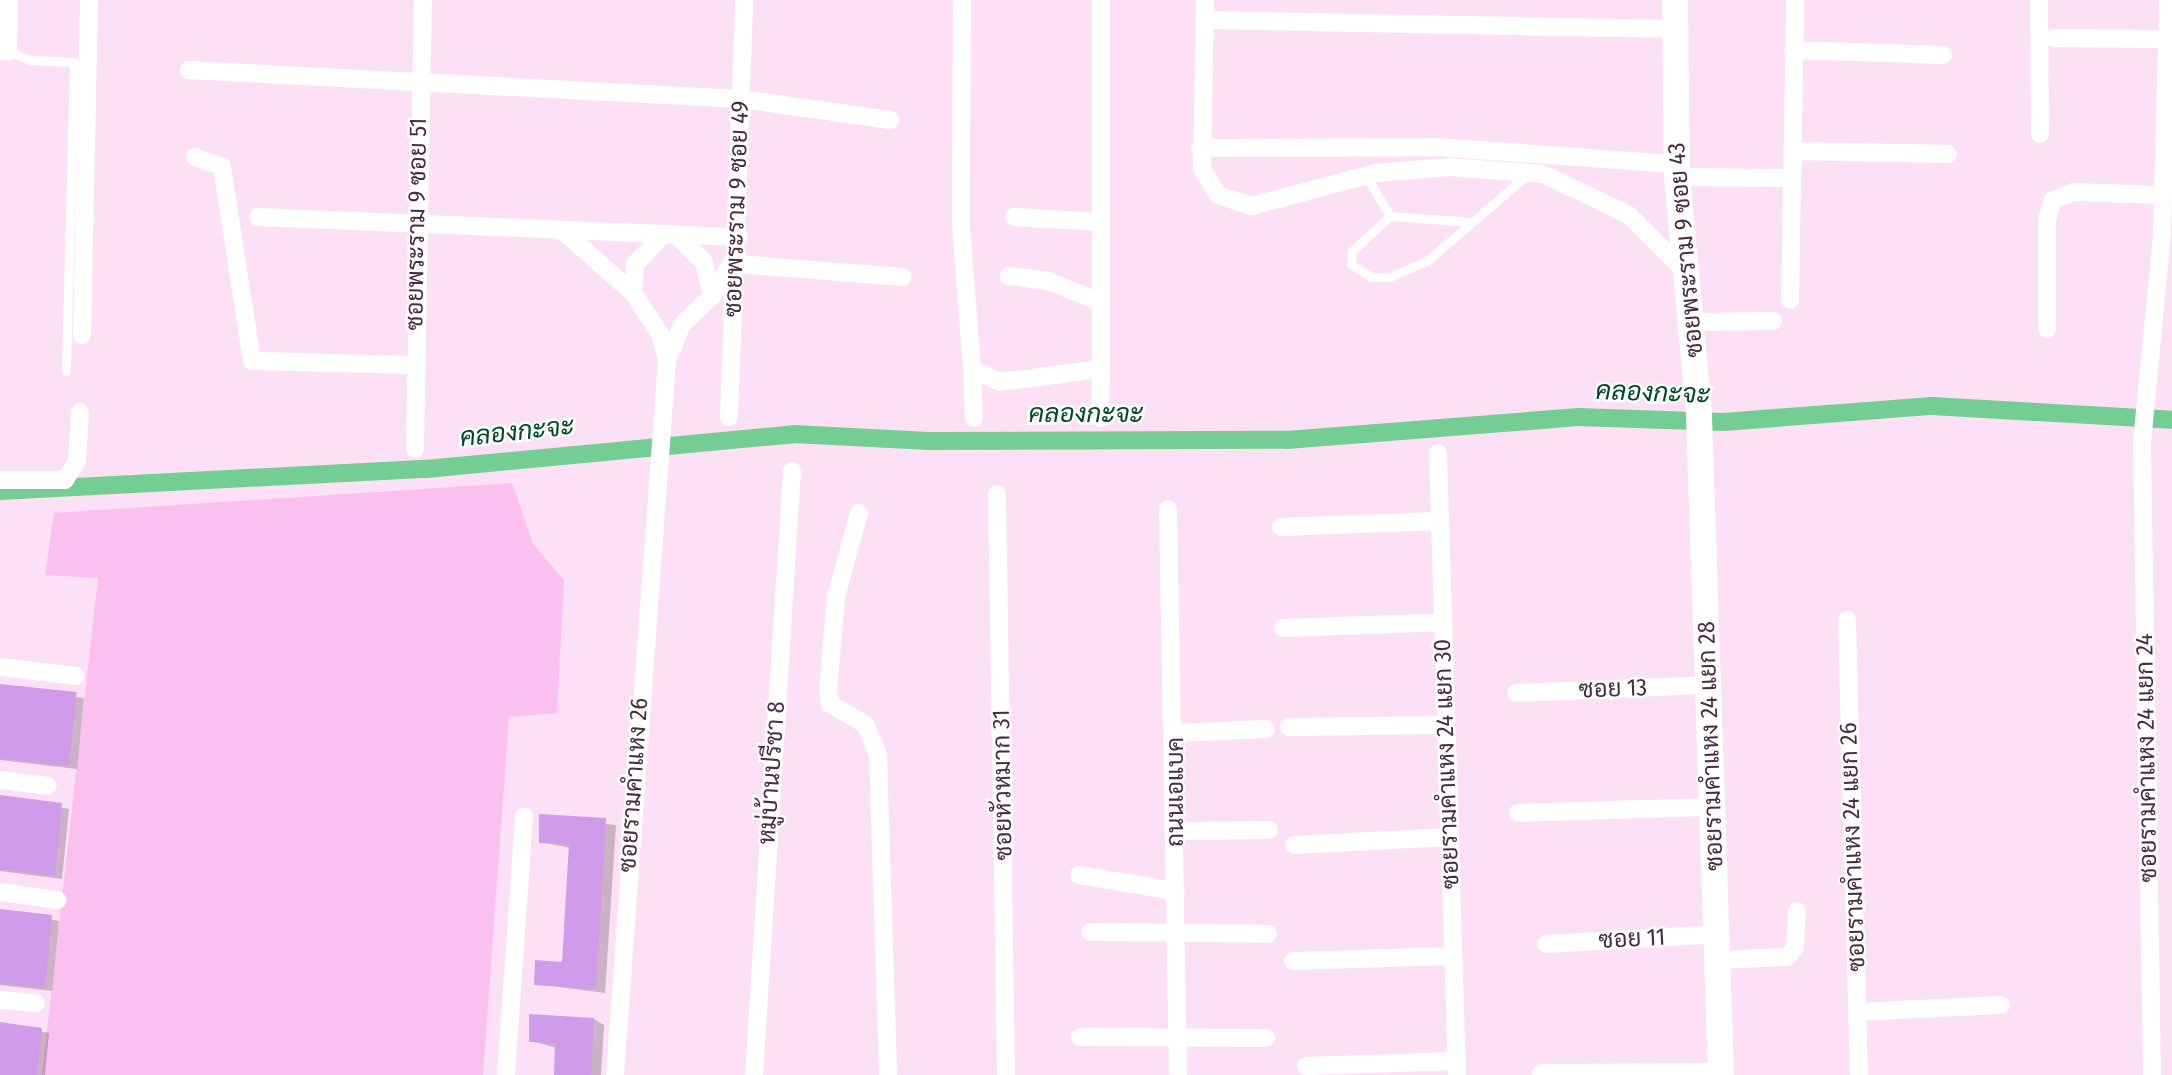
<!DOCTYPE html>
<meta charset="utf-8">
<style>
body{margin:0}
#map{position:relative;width:2172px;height:1075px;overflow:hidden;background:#fce0f6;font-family:"Fira Sans Condensed",Sarabun,sans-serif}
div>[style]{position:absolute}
.green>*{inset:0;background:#fcc0f0}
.shadow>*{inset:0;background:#0003}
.canal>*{height:18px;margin:-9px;padding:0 9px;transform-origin:9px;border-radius:9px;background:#74ce93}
.building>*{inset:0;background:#cf9bea;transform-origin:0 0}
.lane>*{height:9px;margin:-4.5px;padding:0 4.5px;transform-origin:4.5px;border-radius:4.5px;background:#fff}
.street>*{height:18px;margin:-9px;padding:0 9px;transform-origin:9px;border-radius:9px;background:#fff}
.secondary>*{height:26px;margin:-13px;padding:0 13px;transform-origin:13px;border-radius:13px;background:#fff}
span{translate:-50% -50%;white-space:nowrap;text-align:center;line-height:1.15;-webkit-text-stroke:5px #fff;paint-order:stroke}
.street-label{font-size:24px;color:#472c42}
.water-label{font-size:26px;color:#004a25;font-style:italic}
</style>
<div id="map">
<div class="green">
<i style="clip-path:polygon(512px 483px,533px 544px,564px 580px,557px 713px,509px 717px,483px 1075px,42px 1075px,98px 578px,45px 575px,54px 513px)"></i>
</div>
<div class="shadow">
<i style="clip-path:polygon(0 685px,84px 698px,77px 769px,0 760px)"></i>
<i style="clip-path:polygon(0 797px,69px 809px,62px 879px,0 871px)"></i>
<i style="clip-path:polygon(541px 816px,616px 825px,605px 993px,536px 984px,564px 964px,570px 848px,541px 842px)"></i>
<i style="clip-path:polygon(0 910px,59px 921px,52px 991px,0 985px)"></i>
<i style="clip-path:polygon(594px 1019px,604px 1025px,601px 1075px,556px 1075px,557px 1048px,531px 1041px)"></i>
<i style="clip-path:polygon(0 1024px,49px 1033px,45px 1075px,0 1075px)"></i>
</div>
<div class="canal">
<i style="left:0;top:491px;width:427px;rotate:-3deg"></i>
<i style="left:426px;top:469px;width:370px;rotate:-5.4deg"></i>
<i style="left:794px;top:434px;width:135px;rotate:3deg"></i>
<i style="left:929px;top:441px;width:358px;rotate:-0.2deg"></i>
<i style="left:1287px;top:440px;width:292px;rotate:-4.5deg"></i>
<i style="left:1578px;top:417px;width:145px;rotate:2deg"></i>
<i style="left:1723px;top:422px;width:210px;rotate:-4.4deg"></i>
<i style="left:1932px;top:406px;width:240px;rotate:3.3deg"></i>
</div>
<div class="building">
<i style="left:0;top:684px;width:77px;height:74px;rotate:6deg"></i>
<i style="clip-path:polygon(0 795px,62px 803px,55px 876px,0 869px)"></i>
<i style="clip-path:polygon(539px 814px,606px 818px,596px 989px,534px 985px,535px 960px,562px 962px,569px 844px,539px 843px)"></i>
<i style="clip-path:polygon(0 909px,52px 915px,45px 988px,0 983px)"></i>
<i style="clip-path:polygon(529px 1014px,594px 1018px,591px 1075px,554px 1075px,555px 1043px,529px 1042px)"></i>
<i style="clip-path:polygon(0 1022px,42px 1028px,37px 1075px,0 1075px)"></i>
</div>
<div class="lane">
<i style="left:8px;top:51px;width:24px;rotate:22deg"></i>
<i style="left:30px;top:60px;width:44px;rotate:2.6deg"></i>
<i style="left:74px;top:62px;width:309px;rotate:91.5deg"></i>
<i style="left:1365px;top:174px;width:49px;rotate:59.2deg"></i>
<i style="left:1390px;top:216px;width:52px;rotate:137.4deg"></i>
<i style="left:1352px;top:251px;width:13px;rotate:94deg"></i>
<i style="left:1351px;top:264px;width:24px;rotate:33deg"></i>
<i style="left:1371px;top:277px;width:19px"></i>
<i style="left:1390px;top:277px;width:42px;rotate:-24.1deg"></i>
<i style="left:1428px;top:260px;width:133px;rotate:-40.7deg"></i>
<i style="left:1390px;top:216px;width:82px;rotate:4.2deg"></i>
</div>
<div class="street">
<i style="left:962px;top:0;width:226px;rotate:90.3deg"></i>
<i style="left:961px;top:226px;width:143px;rotate:85.6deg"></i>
<i style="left:972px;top:369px;width:31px;rotate:25deg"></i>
<i style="left:1000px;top:382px;width:102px;rotate:-7.3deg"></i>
<i style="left:1101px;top:369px;width:369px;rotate:-90deg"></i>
<i style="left:1205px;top:0;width:169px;rotate:91deg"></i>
<i style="left:1202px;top:169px;width:31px;rotate:58deg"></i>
<i style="left:1218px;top:195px;width:36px;rotate:18deg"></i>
<i style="left:1252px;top:206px;width:127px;rotate:-15deg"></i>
<i style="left:1375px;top:173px;width:74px;rotate:-4.6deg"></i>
<i style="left:1449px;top:167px;width:94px;rotate:4.3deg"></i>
<i style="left:1543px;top:174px;width:95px;rotate:25.5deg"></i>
<i style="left:1629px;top:215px;width:83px;rotate:45deg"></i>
<i style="left:2039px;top:0;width:134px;rotate:89.6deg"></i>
<i style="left:1204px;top:20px;width:472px;rotate:1.1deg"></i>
<i style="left:2054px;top:38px;width:113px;rotate:0.5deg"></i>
<i style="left:1793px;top:50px;width:150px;rotate:1.9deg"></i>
<i style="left:0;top:51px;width:8px"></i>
<i style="left:8px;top:51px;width:51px;rotate:-88.9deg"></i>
<i style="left:189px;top:70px;width:553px;rotate:3.01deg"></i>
<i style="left:741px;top:99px;width:151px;rotate:8deg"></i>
<i style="left:1200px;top:148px;width:237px;rotate:-0.2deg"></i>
<i style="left:1437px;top:147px;width:240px;rotate:4.1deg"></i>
<i style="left:1792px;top:151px;width:156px;rotate:1.1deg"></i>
<i style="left:195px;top:157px;width:29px;rotate:20deg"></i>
<i style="left:222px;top:167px;width:196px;rotate:81.2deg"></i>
<i style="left:252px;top:361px;width:161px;rotate:1.4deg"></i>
<i style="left:1677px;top:177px;width:115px;rotate:0.5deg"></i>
<i style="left:258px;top:217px;width:481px;rotate:2.4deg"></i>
<i style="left:1014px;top:217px;width:86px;rotate:3.3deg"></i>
<i style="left:564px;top:232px;width:92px;rotate:41.5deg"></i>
<i style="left:633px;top:293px;width:49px;rotate:56.6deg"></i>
<i style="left:660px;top:334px;width:27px;rotate:75deg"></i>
<i style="left:676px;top:235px;width:39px;rotate:44deg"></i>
<i style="left:704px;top:262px;width:35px;rotate:77deg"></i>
<i style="left:737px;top:264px;width:166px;rotate:4.5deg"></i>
<i style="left:1009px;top:276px;width:39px;rotate:7deg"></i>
<i style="left:1048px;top:281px;width:56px;rotate:22deg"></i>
<i style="left:633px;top:293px;width:29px;rotate:-86deg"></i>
<i style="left:635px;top:264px;width:40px;rotate:-46deg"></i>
<i style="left:1790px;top:300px;width:300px;rotate:-89deg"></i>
<i style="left:1693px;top:322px;width:80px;rotate:-0.7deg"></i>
<i style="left:2047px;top:329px;width:110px;rotate:-90deg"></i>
<i style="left:2047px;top:219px;width:20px;rotate:-72deg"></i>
<i style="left:2053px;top:200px;width:22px;rotate:-21deg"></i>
<i style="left:2074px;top:192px;width:89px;rotate:1.9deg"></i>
<i style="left:82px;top:335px;width:335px;rotate:-88.8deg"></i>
<i style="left:972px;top:369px;width:49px;rotate:87.7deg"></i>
<i style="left:729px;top:417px;width:417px;rotate:-87.9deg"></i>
<i style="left:1100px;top:418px;width:49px;rotate:-88.8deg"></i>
<i style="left:415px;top:449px;width:449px;rotate:-89deg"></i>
<i style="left:1438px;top:453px;width:622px;rotate:88.25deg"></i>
<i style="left:0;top:480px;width:65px"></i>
<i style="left:65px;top:480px;width:22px;rotate:-58deg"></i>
<i style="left:77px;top:461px;width:49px;rotate:-86.5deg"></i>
<i style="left:997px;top:494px;width:581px;rotate:89.11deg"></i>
<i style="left:1168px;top:509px;width:566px;rotate:88.99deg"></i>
<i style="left:859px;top:513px;width:87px;rotate:105.3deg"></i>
<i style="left:836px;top:597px;width:94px;rotate:94.9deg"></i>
<i style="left:828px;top:691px;width:13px;rotate:81deg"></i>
<i style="left:830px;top:704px;width:40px;rotate:29.7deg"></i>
<i style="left:865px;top:724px;width:34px;rotate:67deg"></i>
<i style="left:878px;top:755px;width:320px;rotate:88.2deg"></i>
<i style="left:1281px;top:527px;width:159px;rotate:-2.2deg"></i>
<i style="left:1847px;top:620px;width:455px;rotate:88.5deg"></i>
<i style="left:1283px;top:628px;width:160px;rotate:-2.1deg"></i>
<i style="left:0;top:667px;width:76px;rotate:6.8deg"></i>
<i style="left:1516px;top:693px;width:194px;rotate:-2.4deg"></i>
<i style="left:1289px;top:727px;width:157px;rotate:-0.7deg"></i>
<i style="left:1176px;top:733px;width:90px;rotate:-2.5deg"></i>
<i style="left:0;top:780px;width:48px;rotate:7.1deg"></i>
<i style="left:1518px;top:813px;width:195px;rotate:-1.8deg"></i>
<i style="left:1177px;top:831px;width:92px;rotate:-0.6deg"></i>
<i style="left:1294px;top:845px;width:156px;rotate:-2.9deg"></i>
<i style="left:1079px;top:875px;width:98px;rotate:9.4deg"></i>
<i style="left:0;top:892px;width:58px;rotate:8deg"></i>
<i style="left:1090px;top:932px;width:178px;rotate:0.6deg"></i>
<i style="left:1546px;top:944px;width:171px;rotate:-3.3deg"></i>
<i style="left:1718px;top:960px;width:69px;rotate:-2.5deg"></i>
<i style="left:1787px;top:957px;width:12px;rotate:-48deg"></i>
<i style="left:1795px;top:948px;width:37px;rotate:-87deg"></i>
<i style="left:1293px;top:961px;width:160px;rotate:-1.8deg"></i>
<i style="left:0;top:1000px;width:36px;rotate:5deg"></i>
<i style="left:1858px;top:1012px;width:143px;rotate:-2.8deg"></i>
<i style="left:1080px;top:1037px;width:186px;rotate:0.3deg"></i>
<i style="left:1306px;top:1066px;width:150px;rotate:-1.9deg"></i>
<i style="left:1541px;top:1073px;width:180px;rotate:-0.3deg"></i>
<i style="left:506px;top:1075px;width:259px;rotate:-86deg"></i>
<i style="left:615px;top:1075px;width:717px;rotate:-85.84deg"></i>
<i style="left:667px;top:360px;width:38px;rotate:-67deg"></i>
<i style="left:682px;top:325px;width:42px;rotate:-44deg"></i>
<i style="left:712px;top:296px;width:49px;rotate:-59.2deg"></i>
<i style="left:754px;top:1075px;width:605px;rotate:-86.4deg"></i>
<i style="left:2152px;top:1075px;width:633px;rotate:-90.91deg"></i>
<i style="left:2142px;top:442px;width:210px;rotate:-84.5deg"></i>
<i style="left:2162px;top:233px;width:233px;rotate:-88.5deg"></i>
</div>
<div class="secondary">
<i style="left:1675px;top:0;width:177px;rotate:89.4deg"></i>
<i style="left:1677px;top:177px;width:240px;rotate:84.7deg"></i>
<i style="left:1699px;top:416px;width:659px;rotate:88.09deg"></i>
</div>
<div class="street-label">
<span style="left:737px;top:209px;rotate:-88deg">ซอยพระราม 9 ซอย 49</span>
<span style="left:417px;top:224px;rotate:-89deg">ซอยพระราม 9 ซอย 51</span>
<span style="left:1686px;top:250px;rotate:-95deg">ซอยพระราม 9 ซอย 43</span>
<span style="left:1613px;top:689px;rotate:-2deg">ซอย 13</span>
<span style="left:1711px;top:746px;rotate:-92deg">ซอยรามคำแหง 24 แยก 28</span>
<span style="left:2147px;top:758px;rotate:-91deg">ซอยรามคำแหง 24 แยก 24</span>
<span style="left:1447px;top:764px;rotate:-92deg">ซอยรามคำแหง 24 แยก 30</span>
<span style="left:772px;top:773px;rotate:-86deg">หมู่บ้านปรีชา 8</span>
<span style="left:634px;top:785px;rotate:-86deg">ซอยรามคำแหง 26</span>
<span style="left:1003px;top:785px;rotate:-91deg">ซอยหัวหมาก 31</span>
<span style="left:1176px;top:792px;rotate:-90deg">ถนนเอแบค</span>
<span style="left:1853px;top:847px;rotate:-92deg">ซอยรามคำแหง 24 แยก 26</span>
<span style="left:1632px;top:939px;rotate:-3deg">ซอย 11</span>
</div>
<div class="water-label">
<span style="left:1653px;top:393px;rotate:2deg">คลองกะจะ</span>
<span style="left:1086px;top:414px">คลองกะจะ</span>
<span style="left:517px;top:432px;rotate:-6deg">คลองกะจะ</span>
</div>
</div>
